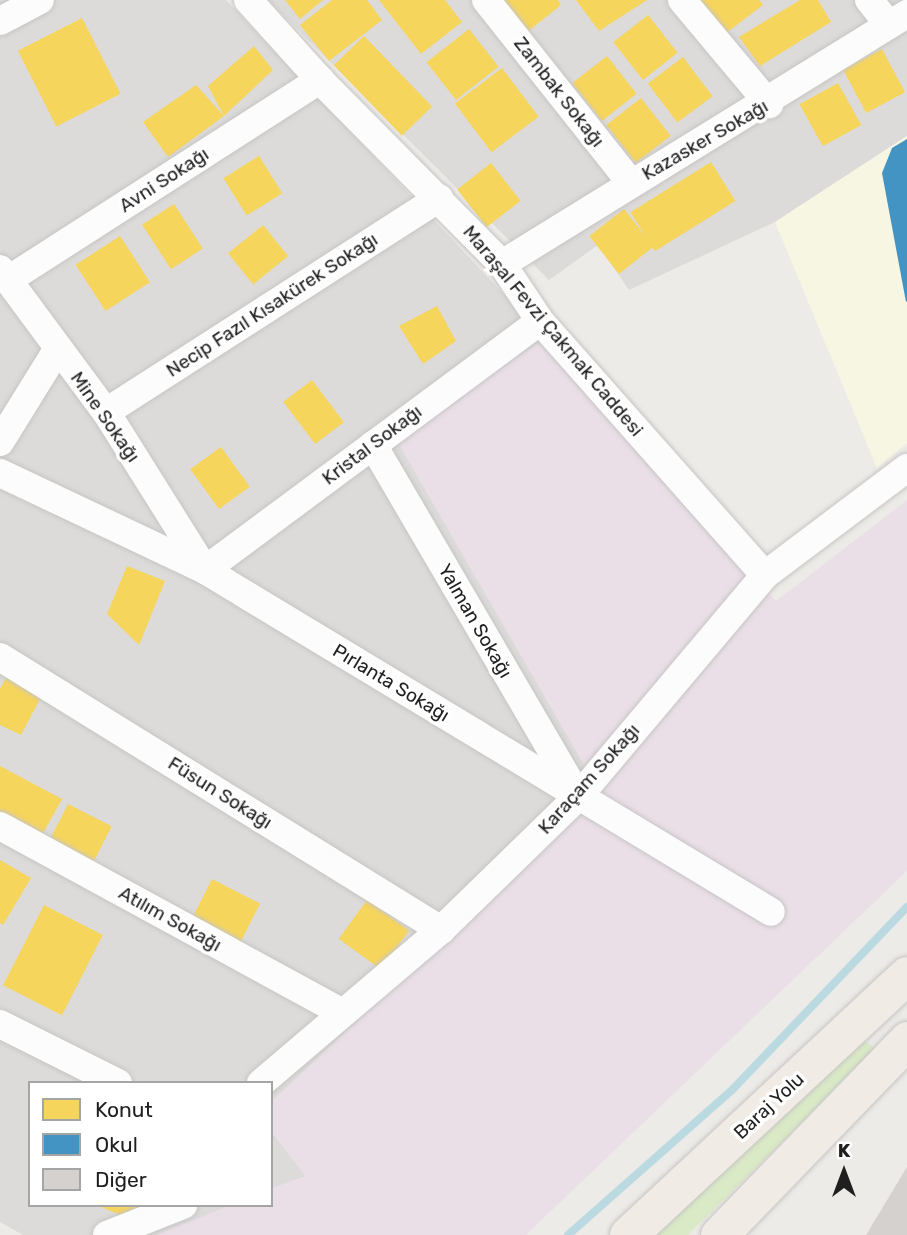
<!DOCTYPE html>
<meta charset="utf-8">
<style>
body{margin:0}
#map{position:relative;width:907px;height:1235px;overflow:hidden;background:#edebe8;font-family:Rubik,sans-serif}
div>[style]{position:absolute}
.residential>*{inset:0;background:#dcdbd9}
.industrial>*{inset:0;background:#ebdfe7}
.education>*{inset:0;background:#f7f6e2}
.grass>*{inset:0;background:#daeac6}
.homes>*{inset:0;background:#f6d55c;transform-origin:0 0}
.schools>*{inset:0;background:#4393c3}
.stream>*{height:8px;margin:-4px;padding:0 4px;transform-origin:4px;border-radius:4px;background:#bad9e1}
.building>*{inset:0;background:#d4d1ce}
.roads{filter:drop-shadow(0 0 2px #c6c5c4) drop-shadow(0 0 2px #c6c5c4)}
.minor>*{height:28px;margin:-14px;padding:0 14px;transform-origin:14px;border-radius:14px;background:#fcfcfc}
.major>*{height:37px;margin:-18.5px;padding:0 18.5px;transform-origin:18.5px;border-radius:18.5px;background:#f0ebe5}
span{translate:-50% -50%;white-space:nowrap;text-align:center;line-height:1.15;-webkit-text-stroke:7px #fff;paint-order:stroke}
.street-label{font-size:19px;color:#1f1f1f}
.legend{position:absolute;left:28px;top:1081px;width:245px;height:126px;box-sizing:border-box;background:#fff;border:2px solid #a5a5a5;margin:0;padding:9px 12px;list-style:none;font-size:21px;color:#1f1f1f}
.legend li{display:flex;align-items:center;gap:14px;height:35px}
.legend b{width:35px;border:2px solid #a5a5a5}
.north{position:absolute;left:809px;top:1137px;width:70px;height:70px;-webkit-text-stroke:5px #fff;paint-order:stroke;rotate:0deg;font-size:19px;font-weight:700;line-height:28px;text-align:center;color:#1f1f1f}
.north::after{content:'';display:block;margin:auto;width:24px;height:32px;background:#1f1f1f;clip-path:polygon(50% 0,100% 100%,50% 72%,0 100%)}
</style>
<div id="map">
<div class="residential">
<i style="clip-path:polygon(0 0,226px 0,546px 339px,601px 794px,271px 1102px,271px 1083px,30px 1083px,30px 1205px,232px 1205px,157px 1235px,23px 1235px,0 1222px)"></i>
<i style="clip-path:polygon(268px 0,907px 0,907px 136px,775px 222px,629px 290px,598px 245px,549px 280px)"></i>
<i style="clip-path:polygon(271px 1131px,306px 1176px,271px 1189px)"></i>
</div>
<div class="industrial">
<i style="clip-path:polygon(546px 339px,776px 601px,907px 500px,907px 871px,526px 1235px,157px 1235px,232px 1205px,271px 1205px,271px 1189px,306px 1176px,271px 1131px,271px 1102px,601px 794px,393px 434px)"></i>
</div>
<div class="education">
<i style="clip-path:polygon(907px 136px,907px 443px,877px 468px,775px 222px)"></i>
</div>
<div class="grass">
<i style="clip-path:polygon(865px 1041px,876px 1049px,688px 1235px,651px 1235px)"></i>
</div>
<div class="homes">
<i style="clip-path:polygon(285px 0,323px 0,300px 19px)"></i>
<i style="clip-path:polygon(332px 0,367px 0,382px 20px,329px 61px,300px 25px)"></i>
<i style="clip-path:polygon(379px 0,445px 0,462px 22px,421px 54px)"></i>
<i style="clip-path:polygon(501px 0,558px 0,561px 5px,527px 32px)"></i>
<i style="clip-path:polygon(576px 0,647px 0,599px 31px)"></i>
<i style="clip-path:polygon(693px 0,759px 0,763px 5px,721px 37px)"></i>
<i style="clip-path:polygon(800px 0,818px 0,831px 22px,760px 66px,739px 37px)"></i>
<i style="left:648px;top:15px;width:48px;height:44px;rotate:52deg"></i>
<i style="left:82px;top:18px;width:85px;height:72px;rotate:63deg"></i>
<i style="left:469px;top:29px;width:48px;height:54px;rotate:52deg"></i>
<i style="left:364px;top:36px;width:98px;height:42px;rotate:46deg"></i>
<i style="clip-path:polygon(254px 46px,273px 70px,224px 116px,168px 157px,143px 122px,196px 85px,224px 116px,208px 86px)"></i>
<i style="left:882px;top:49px;width:49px;height:44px;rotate:62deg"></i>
<i style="left:607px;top:56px;width:48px;height:44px;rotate:52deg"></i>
<i style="left:683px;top:57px;width:49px;height:44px;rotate:53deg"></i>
<i style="left:502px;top:68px;width:61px;height:59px;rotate:53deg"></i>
<i style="left:838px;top:83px;width:48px;height:44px;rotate:61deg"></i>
<i style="left:641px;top:98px;width:48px;height:44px;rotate:52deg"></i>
<i style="left:259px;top:156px;width:44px;height:42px;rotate:58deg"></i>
<i style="left:711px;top:162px;width:46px;height:95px;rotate:58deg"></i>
<i style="left:491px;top:163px;width:48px;height:43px;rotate:52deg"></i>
<i style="left:174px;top:204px;width:53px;height:38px;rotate:57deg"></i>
<i style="left:624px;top:209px;width:48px;height:44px;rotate:52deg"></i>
<i style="left:263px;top:225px;width:40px;height:45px;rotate:51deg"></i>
<i style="left:120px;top:236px;width:55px;height:53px;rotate:57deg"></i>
<i style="clip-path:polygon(437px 306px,456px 341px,423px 364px,399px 326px)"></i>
<i style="left:312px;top:380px;width:53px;height:36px;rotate:53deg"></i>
<i style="left:221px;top:447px;width:49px;height:38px;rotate:54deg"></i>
<i style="clip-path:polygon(127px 566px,165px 581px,139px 645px,107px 614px)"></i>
<i style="clip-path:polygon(8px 674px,43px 693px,21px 735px,0 725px,0 689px)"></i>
<i style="clip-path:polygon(0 766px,62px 799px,42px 835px,0 812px)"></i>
<i style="left:68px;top:804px;width:49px;height:47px;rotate:27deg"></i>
<i style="clip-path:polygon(0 860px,31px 878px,3px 925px,0 923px)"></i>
<i style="left:212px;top:879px;width:54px;height:47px;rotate:27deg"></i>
<i style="left:367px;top:900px;width:52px;height:48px;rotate:36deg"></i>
<i style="left:44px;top:905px;width:66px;height:90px;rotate:27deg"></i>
<i style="clip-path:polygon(97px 1205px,143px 1205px,120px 1215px)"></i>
</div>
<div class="schools">
<i style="clip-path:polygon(907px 139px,907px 301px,906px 302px,882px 173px,892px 148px)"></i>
</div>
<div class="stream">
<i style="left:568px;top:1235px;width:219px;rotate:-41.5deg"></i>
<i style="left:732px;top:1090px;width:253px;rotate:-46.3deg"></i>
</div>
<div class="building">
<i style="clip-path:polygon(907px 1167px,907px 1235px,866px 1235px)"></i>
</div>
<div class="roads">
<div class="minor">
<i style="left:248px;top:0;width:108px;rotate:48deg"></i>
<i style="left:320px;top:80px;width:259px;rotate:45.3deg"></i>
<i style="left:502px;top:264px;width:69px;rotate:56.3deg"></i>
<i style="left:540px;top:321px;width:339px;rotate:48.5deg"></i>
<i style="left:486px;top:0;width:233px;rotate:51.6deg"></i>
<i style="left:682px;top:0;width:136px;rotate:50.1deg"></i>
<i style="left:869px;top:0;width:32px;rotate:51deg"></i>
<i style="left:0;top:21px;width:45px;rotate:-27.7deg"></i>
<i style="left:502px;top:264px;width:476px;rotate:-31.7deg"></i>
<i style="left:0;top:269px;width:178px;rotate:53.5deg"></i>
<i style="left:106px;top:412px;width:186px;rotate:57.9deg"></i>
<i style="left:205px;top:570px;width:417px;rotate:-36.6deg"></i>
<i style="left:0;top:276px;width:9px;rotate:27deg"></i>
<i style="left:8px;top:280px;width:371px;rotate:-32.7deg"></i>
<i style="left:106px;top:412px;width:396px;rotate:-32.7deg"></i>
<i style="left:0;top:442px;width:108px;rotate:-58.2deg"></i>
<i style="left:373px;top:445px;width:403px;rotate:59.7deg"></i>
<i style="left:0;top:473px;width:227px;rotate:25.3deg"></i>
<i style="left:205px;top:570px;width:661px;rotate:31.14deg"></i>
<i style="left:0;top:657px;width:519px;rotate:31.76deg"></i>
<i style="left:0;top:826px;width:388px;rotate:28.6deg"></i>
<i style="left:0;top:1024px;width:132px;rotate:26.6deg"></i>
<i style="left:261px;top:1083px;width:236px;rotate:-40.4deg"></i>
<i style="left:441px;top:930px;width:191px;rotate:-44.2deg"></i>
<i style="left:578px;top:797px;width:290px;rotate:-49.9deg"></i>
<i style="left:765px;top:575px;width:178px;rotate:-37deg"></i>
<i style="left:107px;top:1235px;width:82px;rotate:-21.5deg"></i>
</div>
<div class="major">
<i style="left:628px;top:1235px;width:381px;rotate:-43deg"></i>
<i style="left:719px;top:1235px;width:271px;rotate:-46deg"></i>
</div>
</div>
<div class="street-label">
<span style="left:559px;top:92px;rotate:52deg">Zambak Sokağı</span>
<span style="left:705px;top:140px;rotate:-30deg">Kazasker Sokağı</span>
<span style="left:164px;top:180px;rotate:-33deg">Avni Sokağı</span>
<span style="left:272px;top:305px;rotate:-33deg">Necip Fazıl Kısakürek Sokağı</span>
<span style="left:553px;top:331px;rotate:50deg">Maraşal Fevzi Çakmak Caddesi</span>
<span style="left:105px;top:417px;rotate:55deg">Mine Sokağı</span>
<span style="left:372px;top:445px;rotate:-37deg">Kristal Sokağı</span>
<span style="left:475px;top:621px;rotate:60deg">Yalman Sokağı</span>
<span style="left:391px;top:683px;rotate:31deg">Pırlanta Sokağı</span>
<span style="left:589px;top:779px;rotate:-48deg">Karaçam Sokağı</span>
<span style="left:220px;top:793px;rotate:32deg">Füsun Sokağı</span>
<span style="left:170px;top:919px;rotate:29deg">Atılım Sokağı</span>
<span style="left:769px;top:1106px;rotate:-43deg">Baraj Yolu</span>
</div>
<ul class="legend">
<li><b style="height:19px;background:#f6d55c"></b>Konut</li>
<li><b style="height:19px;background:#4393c3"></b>Okul</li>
<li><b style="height:19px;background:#d4d1ce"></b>Diğer</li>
</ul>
<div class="north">K</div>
</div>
